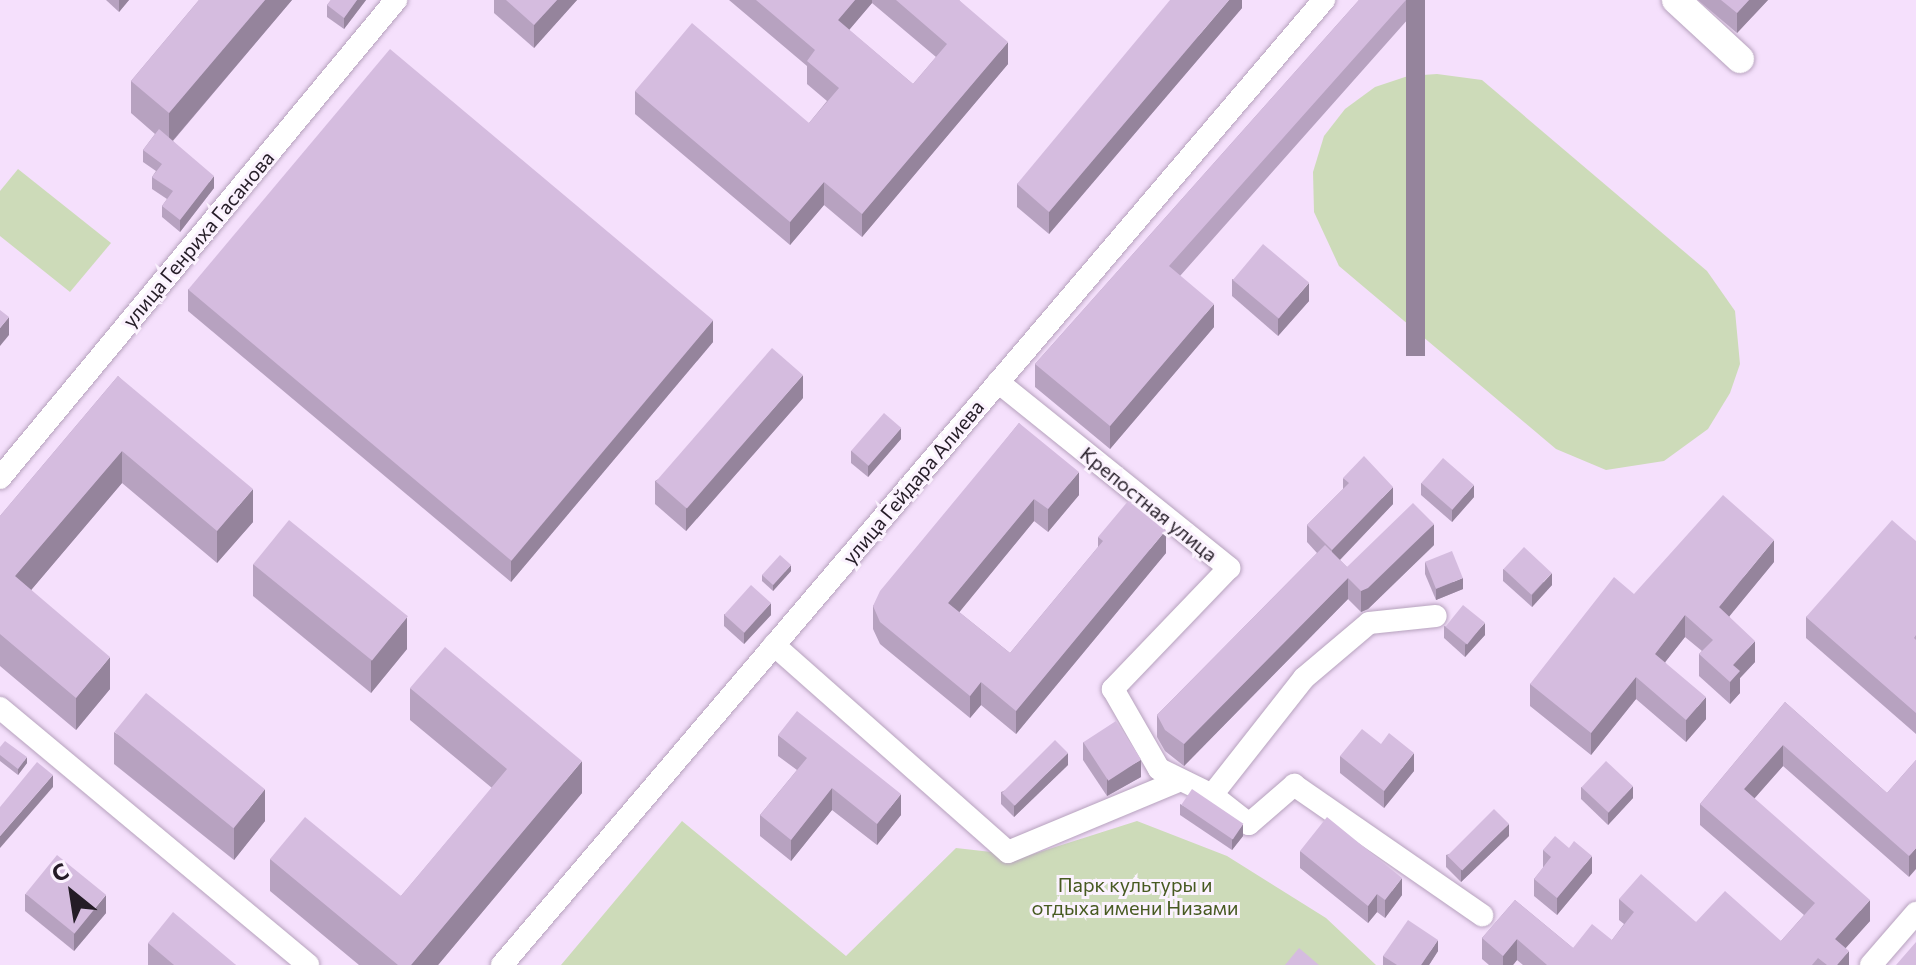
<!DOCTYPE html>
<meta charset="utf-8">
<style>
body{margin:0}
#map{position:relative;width:1916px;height:965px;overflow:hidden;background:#f5e0fc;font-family:Commissioner,sans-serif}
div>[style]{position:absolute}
.green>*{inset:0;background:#cddbb9}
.roads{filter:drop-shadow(0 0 2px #b6a2bd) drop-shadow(0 0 2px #b6a2bd)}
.minor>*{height:22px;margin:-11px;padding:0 11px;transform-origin:11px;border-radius:11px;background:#fff}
.tertiary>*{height:28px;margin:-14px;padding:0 14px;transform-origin:14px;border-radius:14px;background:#fff}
.wall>*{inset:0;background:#b7a2c0}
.shaded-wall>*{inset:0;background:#95849c;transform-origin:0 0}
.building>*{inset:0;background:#d5bcdf;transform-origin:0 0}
span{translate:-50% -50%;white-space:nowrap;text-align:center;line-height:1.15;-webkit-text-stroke:6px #fbf2fe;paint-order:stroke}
.street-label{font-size:20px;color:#241c26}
.park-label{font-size:20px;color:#475a21}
.north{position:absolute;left:32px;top:853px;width:80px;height:80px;-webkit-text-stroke:6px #fbf2fe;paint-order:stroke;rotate:330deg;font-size:22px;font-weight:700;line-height:32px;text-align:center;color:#241c26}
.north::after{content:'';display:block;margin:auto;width:28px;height:36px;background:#241c26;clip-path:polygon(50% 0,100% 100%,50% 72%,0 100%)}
</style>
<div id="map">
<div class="green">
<i style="clip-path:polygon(1437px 74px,1482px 80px,1707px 271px,1735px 311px,1740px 364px,1730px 393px,1708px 429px,1664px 461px,1606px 470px,1556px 449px,1339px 266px,1314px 212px,1313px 172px,1324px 136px,1345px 109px,1375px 87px,1408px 76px)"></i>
<i style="clip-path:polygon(18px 169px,111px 243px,70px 292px,0 236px,0 191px)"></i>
<i style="clip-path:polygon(682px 821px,846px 956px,956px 848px,1027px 856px,1137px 821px,1227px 856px,1326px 918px,1376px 965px,561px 965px)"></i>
</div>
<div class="roads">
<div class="minor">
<i style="left:998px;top:382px;width:297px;rotate:38.8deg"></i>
<i style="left:1229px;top:568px;width:168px;rotate:133.8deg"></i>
<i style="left:1113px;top:689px;width:92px;rotate:60.1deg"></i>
<i style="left:1159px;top:769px;width:59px;rotate:26.1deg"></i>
<i style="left:1212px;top:795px;width:149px;rotate:-51.8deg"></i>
<i style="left:1304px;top:678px;width:85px;rotate:-40.2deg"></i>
<i style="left:1369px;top:623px;width:67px;rotate:-6deg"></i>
<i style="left:0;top:478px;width:621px;rotate:-50.36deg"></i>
<i style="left:774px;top:645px;width:312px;rotate:41.5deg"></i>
<i style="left:1008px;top:852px;width:187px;rotate:-22.6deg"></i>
<i style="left:0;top:708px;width:401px;rotate:39.8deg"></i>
<i style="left:1212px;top:795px;width:47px;rotate:38.1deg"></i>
<i style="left:1249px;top:824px;width:60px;rotate:-40.9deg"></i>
<i style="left:1294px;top:785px;width:229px;rotate:34.7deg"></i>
<i style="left:502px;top:965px;width:1268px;rotate:-49.58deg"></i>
<i style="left:1871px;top:965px;width:69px;rotate:-49.1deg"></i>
</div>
<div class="tertiary">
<i style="left:1676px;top:0;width:87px;rotate:42.7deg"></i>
</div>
</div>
<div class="wall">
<i style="clip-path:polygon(106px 0,129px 0,119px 12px)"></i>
<i style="clip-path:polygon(199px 0,292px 0,173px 141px,214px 188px,180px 232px,162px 217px,162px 206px,167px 199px,152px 189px,152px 177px,156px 171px,143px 162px,143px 150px,155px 134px,131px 113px,131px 81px)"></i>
<i style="clip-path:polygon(331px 0,366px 0,344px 29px,327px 17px,327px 5px)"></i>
<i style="clip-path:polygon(494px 0,577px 0,534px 48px,494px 13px)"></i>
<i style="clip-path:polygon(evenodd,729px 0,959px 0,1008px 64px,862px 237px,824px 205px,790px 245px,635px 114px,635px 91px,809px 123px,827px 101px,807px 84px,807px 66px,729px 0,872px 3px,936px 57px,913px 84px,849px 30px,872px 3px)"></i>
<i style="clip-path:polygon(1242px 0,1242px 8px,1049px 234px,1017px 207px,1017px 184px)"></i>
<i style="clip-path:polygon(1359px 0,1425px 0,1180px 276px,1214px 327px,1110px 449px,1035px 387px,1035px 364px)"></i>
<i style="clip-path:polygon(1698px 0,1768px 0,1737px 33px)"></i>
<i style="clip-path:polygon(1232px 279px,1309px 301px,1278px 336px,1232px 296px)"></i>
<i style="clip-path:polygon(188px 289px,713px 342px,511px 582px,188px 311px)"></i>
<i style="clip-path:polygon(118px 376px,253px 522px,217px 563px,122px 483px,31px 590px,110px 689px,76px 730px,0 666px,0 516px)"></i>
<i style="clip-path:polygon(803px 398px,686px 531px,655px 504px,655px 481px)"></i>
<i style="clip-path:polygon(1019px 423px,1079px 495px,1048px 532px,1034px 521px,959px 612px,1010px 653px,1098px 547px,1098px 537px,1166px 553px,1016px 734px,981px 705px,970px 718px,880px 644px,873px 629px,873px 606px)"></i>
<i style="clip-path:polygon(901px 439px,868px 477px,851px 463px,851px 451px)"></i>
<i style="clip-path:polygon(1343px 478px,1393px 504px,1340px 560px,1347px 567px,1434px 545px,1368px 609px,1361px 612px,1348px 599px,1184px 766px,1165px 751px,1157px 737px,1157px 715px,1317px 553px,1307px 542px,1307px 525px,1343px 489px)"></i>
<i style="clip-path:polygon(1421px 483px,1474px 497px,1452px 522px,1421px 495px)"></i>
<i style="clip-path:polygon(1916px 541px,1916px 734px,1806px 638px,1806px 617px)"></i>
<i style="clip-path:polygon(1425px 562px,1463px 589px,1436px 600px,1425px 574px)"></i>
<i style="clip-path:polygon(1774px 562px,1729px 616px,1755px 662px,1740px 678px,1740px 693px,1730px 704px,1699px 676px,1699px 654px,1702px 651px,1685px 637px,1665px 662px,1706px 719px,1686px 742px,1636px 699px,1591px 755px,1530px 706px,1530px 684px)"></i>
<i style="clip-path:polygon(253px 564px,407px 649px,371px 693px,253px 596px)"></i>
<i style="clip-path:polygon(1503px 569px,1552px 585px,1532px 607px,1503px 581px)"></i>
<i style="clip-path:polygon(791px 571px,773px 591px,762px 581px,762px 575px)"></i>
<i style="clip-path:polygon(724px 614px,771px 615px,744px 644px,724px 626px)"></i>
<i style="clip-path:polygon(1444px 626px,1485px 635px,1465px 657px,1444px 638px)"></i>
<i style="clip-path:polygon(410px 688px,582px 793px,438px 965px,359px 965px,270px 891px,270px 859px,401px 896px,492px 788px,410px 720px)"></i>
<i style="clip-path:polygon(1785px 702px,1887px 793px,1916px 760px,1909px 877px,1783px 766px,1754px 799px,1870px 921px,1845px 948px,1849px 965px,1523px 965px,1517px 960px,1513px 965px,1489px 965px,1482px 959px,1482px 938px,1515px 900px,1573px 948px,1612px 940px,1624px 924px,1619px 920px,1619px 899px,1696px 922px,1781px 941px,1804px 915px,1700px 825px,1700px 804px)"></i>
<i style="clip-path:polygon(114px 732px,265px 821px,234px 860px,114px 764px)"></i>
<i style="clip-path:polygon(778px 735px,901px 815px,877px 845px,832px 810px,791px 861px,760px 836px,760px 815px,797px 770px,778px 756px)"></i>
<i style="clip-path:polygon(1083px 742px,1141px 777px,1107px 796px,1083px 760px)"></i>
<i style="clip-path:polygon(0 747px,27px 763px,18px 775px,0 761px)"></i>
<i style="clip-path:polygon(1340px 756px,1414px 771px,1384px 808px,1340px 773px)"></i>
<i style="clip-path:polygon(1068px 765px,1014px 817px,1001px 804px,1001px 792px)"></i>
<i style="clip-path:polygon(1581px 787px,1633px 798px,1608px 825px,1581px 799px)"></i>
<i style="clip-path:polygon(1180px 804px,1243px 836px,1232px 850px,1180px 815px)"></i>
<i style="clip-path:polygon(1509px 836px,1461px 882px,1446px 867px,1446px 855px)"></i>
<i style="clip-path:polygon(1569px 848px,1592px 873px,1557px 915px,1534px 896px,1534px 879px,1543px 868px,1543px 850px)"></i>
<i style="clip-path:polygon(1300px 851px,1402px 895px,1385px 918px,1377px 912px,1368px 923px,1300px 868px)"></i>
<i style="clip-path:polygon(25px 894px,106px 913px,74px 951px,25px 911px)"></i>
<i style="clip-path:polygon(148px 943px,236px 965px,148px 965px)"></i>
<i style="clip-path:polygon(1438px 951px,1429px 965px,1383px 965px,1383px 956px)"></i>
</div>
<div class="shaded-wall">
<i style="clip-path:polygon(119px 0,129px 0,119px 12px)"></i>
<i style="clip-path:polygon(265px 0,292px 0,169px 145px,169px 113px)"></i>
<i style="clip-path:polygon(357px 0,366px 0,344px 29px,344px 18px)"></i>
<i style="clip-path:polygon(557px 0,577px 0,534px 48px,534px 25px)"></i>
<i style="clip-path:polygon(855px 0,872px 0,872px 3px,838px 43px,838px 20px)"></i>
<i style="clip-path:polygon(1229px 0,1242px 0,1242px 8px,1049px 234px,1049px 212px)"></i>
<i style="left:1406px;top:0;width:19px;height:356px"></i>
<i style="clip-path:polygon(1749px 0,1768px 0,1737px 33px,1737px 13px)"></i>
<i style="clip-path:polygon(1008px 42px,1008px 64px,862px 237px,862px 214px)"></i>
<i style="clip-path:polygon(214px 176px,214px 188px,180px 232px,180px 220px)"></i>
<i style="clip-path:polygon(824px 182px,824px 205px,790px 245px,790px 222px)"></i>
<i style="clip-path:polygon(1309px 283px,1309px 301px,1278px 336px,1278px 319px)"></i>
<i style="clip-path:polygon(1214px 304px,1214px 327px,1110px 449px,1110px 426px)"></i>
<i style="clip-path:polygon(9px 317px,9px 335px,0 346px,0 328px)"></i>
<i style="clip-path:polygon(713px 320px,713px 342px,511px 582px,511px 559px)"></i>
<i style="clip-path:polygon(803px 375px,803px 398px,686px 531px,686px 508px)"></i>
<i style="clip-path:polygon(901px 428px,901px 439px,868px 477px,868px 466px)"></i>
<i style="clip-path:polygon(122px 451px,122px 483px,15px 609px,15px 576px)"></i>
<i style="clip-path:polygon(1079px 472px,1079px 495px,1048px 532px,1048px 509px)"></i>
<i style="clip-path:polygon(1474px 485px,1474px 497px,1452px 522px,1452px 510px)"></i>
<i style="clip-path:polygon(1393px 487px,1393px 504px,1332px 568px,1332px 550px)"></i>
<i style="clip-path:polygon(253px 489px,253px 522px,217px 563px,217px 531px)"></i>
<i style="clip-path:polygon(1034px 499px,1034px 521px,948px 626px,948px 603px)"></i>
<i style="clip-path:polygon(1434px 524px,1434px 545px,1368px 609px,1361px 612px,1361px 591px)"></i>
<i style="clip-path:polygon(1166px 530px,1166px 553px,1016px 734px,1016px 711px)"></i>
<i style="clip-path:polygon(1774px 540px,1774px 562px,1719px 629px,1719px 607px)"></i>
<i style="clip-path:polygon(791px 565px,791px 571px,773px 591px,773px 585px)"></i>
<i style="clip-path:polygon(1552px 573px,1552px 585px,1532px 607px,1532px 595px)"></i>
<i style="clip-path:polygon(1348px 578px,1348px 599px,1184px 766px,1184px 744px)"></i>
<i style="clip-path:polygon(1463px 578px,1463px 589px,1436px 600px,1436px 589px)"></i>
<i style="clip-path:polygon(771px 603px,771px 615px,744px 644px,744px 632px)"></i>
<i style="clip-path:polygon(1685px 615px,1685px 637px,1655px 675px,1655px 654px)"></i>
<i style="clip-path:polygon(407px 617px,407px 649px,371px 693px,371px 661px)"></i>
<i style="clip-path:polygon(1485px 623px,1485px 635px,1465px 657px,1465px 645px)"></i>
<i style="clip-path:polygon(1755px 641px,1755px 662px,1740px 678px,1740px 693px,1730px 704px,1730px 682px,1733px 665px)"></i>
<i style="clip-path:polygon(110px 657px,110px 689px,76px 730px,76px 698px)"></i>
<i style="clip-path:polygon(1636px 677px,1636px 699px,1591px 755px,1591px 733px)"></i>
<i style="clip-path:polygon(981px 682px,981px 705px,970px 718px,970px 696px)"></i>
<i style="clip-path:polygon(1706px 697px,1706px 719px,1686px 742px,1686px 720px)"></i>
<i style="clip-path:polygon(1783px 745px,1783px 766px,1744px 810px,1744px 789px)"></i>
<i style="clip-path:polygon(1068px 753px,1068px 765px,1014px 817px,1014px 805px)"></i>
<i style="clip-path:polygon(1414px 753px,1414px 771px,1384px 808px,1384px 791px)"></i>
<i style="clip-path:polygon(27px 757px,27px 763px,18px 775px,18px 769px)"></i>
<i style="clip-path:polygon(1141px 760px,1141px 777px,1107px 796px,1107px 778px)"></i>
<i style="clip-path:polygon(582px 761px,582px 793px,438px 965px,411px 965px)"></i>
<i style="clip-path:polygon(53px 775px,53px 787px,0 848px,0 836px)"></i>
<i style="clip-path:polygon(1633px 786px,1633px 798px,1608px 825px,1608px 813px)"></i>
<i style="clip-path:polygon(832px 788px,832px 810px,791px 861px,791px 840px)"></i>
<i style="clip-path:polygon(265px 789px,265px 821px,234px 860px,234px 828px)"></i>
<i style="clip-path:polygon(901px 794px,901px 815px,877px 845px,877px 824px)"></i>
<i style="clip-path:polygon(1243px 824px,1243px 836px,1232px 850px,1232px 838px)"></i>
<i style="clip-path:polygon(1509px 824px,1509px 836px,1461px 882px,1461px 870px)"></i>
<i style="clip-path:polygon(1916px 848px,1916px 869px,1909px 877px,1909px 856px)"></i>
<i style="clip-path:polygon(1592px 856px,1592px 873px,1557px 915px,1557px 898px)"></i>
<i style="clip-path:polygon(1402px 878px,1402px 895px,1385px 918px,1385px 900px)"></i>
<i style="clip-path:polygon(1377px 894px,1377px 912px,1368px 923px,1368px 906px)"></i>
<i style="clip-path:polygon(106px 895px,106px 913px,74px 951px,74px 934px)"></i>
<i style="clip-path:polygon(1870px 900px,1870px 921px,1835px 960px,1835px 939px)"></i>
<i style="clip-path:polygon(1517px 939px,1517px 960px,1513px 965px,1503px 965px,1503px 956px)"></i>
<i style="clip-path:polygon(1438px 940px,1438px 951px,1429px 965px,1421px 965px)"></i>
<i style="clip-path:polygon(1849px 951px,1849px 965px,1837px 965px)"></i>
</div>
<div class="building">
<i style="clip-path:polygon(199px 0,265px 0,169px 113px,131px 81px)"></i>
<i style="clip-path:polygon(331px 0,357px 0,344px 18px,327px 5px)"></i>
<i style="clip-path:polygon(506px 0,557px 0,534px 25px)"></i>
<i style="clip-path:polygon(756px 0,855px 0,838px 20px,913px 84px,947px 44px,896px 0,959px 0,1008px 42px,862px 214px,824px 182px,790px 222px,635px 91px,692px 23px,809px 123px,839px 88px,807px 61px,815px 50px)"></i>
<i style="clip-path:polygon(1170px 0,1229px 0,1049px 212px,1017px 184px)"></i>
<i style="clip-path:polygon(1359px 0,1406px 0,1169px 266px,1214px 304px,1110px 426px,1035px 364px)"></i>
<i style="clip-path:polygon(1721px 0,1749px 0,1737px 13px)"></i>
<i style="left:390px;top:49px;width:422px;height:314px;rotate:40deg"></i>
<i style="clip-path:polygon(159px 129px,214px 176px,180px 220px,162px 206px,173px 191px,152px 177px,162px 164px,143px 150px)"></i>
<i style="left:1263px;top:244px;width:60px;height:47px;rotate:40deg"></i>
<i style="clip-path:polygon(0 310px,9px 317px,0 328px)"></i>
<i style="left:772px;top:348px;width:41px;height:177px;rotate:41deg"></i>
<i style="clip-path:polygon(118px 376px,253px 489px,217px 531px,122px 451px,15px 576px,110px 657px,76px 698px,0 634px,0 516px)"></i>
<i style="left:884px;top:413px;width:23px;height:50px;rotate:41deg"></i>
<i style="clip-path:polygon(1019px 423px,1079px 472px,1048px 509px,1034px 499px,948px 603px,1010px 653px,1103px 541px,1098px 537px,1129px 500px,1166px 530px,1016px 711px,981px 682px,970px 696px,880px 622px,873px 606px,880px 591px)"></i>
<i style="clip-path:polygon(1364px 456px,1393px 487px,1332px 550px,1307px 525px,1349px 483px,1343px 478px)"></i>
<i style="left:1443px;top:458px;width:41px;height:33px;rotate:41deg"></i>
<i style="clip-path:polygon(1723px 495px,1774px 540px,1719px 607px,1755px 641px,1733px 665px,1740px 671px,1730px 682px,1699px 654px,1713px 640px,1685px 615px,1655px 654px,1706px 697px,1686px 720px,1636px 677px,1591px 733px,1530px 684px,1614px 577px,1634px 594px)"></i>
<i style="clip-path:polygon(1413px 503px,1434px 524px,1368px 588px,1361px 591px,1348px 578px,1184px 744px,1165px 730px,1157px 715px,1325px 545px,1347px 567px)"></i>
<i style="left:289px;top:520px;width:153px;height:57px;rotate:39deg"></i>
<i style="clip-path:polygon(1892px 520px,1916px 541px,1916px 635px,1914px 638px,1916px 640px,1916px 713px,1806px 617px)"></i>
<i style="left:1524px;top:547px;width:38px;height:30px;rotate:43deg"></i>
<i style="left:1452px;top:551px;width:29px;height:29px;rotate:68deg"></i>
<i style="left:780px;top:555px;width:15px;height:27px;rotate:42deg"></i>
<i style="left:751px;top:585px;width:27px;height:40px;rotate:42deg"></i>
<i style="left:1463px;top:605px;width:28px;height:28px;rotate:39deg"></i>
<i style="clip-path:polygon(445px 647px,582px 761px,411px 965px,398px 965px,270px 859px,305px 817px,401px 896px,507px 769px,410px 688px)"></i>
<i style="left:146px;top:693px;width:153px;height:50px;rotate:39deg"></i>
<i style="clip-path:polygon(1785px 702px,1887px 793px,1916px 760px,1916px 848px,1909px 856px,1783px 745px,1744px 789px,1870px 900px,1835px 939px,1849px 951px,1837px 965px,1827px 965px,1818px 958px,1812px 965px,1547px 965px,1517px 939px,1503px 956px,1482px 938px,1515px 900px,1573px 948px,1592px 924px,1612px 940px,1634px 912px,1619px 899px,1641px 874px,1696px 922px,1725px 891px,1781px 941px,1815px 903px,1700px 804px)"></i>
<i style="clip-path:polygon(797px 711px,901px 794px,877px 824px,832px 788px,791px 840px,760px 815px,807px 758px,778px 735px)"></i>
<i style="left:1116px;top:721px;width:46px;height:39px;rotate:57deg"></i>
<i style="clip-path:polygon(1362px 729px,1381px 744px,1389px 733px,1414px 753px,1384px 791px,1340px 756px)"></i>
<i style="left:1055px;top:740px;width:18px;height:75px;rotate:45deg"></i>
<i style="clip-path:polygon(5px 741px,27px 757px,18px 769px,0 755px,0 747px)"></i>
<i style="left:1606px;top:761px;width:37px;height:36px;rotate:43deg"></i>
<i style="clip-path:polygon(37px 762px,53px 775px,0 836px,0 807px)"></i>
<i style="left:1192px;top:789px;width:62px;height:19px;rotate:34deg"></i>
<i style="left:1494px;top:809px;width:21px;height:66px;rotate:45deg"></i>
<i style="clip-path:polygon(1327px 817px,1402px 878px,1385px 900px,1377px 894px,1368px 906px,1300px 851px)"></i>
<i style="clip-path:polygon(1555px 836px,1569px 848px,1574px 841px,1592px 856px,1557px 898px,1534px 879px,1551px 857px,1543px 850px)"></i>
<i style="left:57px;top:855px;width:63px;height:50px;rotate:39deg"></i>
<i style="clip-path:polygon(173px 912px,236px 965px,174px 965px,148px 943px)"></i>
<i style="clip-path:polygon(1408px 920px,1438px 940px,1421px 965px,1397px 965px,1383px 956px)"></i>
<i style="clip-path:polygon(1916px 942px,1916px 965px,1896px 965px)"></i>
<i style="clip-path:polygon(1299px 948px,1319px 965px,1285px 965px)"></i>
</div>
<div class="street-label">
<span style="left:198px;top:239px;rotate:-50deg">улица Генриха Гасанова</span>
<span style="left:913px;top:482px;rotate:-50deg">улица Гейдара Алиева</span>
<span style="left:1149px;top:504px;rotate:39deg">Крепостная улица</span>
</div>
<div class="park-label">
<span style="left:1135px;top:896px">Парк культуры и<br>отдыха имени Низами</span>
</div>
<div class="north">С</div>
</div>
